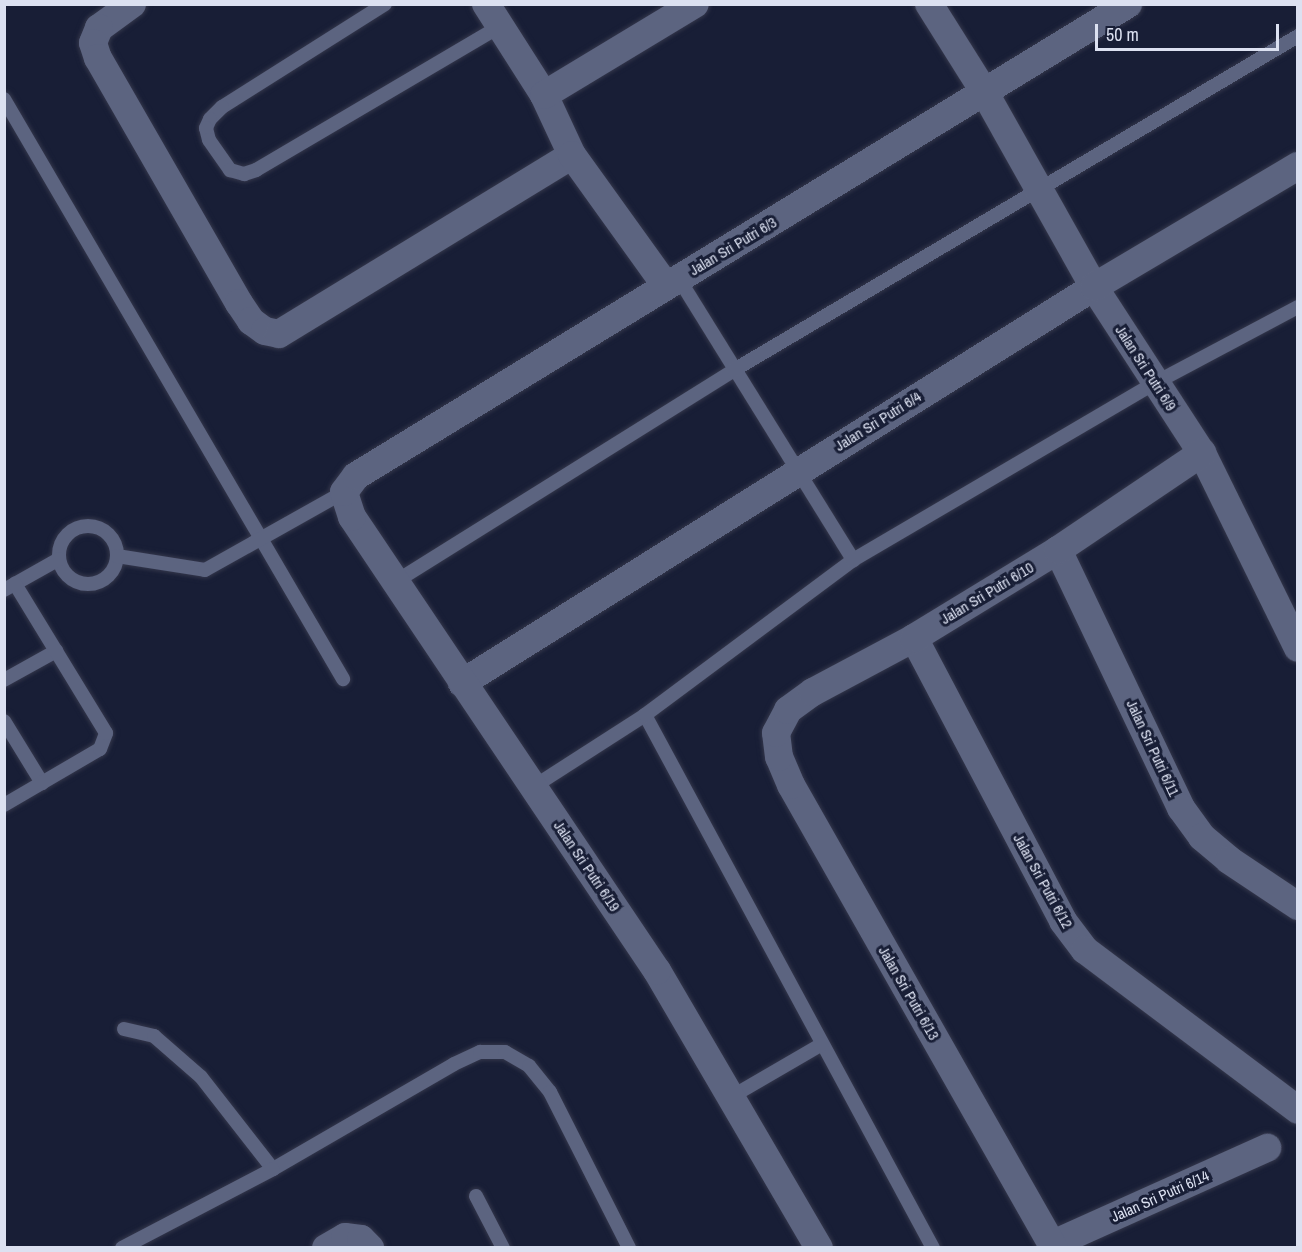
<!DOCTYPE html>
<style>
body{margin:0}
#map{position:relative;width:1302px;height:1252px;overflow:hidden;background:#181e36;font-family:"Archivo Narrow",sans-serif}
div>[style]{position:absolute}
.roads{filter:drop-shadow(0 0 2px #34374b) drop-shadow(0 0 2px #34374b)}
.lane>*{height:14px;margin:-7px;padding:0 7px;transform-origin:7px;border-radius:7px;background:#5c6480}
.lane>.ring{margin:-7px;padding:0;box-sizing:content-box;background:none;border:14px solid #5c6480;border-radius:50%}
.street>*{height:28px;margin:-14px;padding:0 14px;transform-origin:14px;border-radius:14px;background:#5c6480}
span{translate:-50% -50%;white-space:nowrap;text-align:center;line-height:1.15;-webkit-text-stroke:6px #181e36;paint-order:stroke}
.street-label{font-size:15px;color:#dce1f1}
.frame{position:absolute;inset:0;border:6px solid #dce1f1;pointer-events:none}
.scale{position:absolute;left:1095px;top:24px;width:184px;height:27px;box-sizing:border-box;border:3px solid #dce1f1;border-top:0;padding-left:8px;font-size:18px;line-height:21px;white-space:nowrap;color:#dce1f1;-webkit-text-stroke:4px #181e36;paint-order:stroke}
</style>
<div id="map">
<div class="roads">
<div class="lane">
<i style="left:385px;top:4px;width:193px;rotate:147.7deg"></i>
<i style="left:222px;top:107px;width:17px;rotate:135deg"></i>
<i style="left:210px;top:119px;width:10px;rotate:114deg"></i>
<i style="left:206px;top:128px;width:12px;rotate:76deg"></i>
<i style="left:209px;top:140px;width:37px;rotate:55deg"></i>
<i style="left:230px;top:170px;width:15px;rotate:16deg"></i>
<i style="left:244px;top:174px;width:13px;rotate:-18deg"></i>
<i style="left:256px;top:170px;width:283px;rotate:-30.5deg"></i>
<i style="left:4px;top:99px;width:672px;rotate:59.69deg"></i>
<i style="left:679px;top:279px;width:331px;rotate:58.2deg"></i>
<i class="ring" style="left:59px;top:526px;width:44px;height:44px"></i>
<i style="left:117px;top:556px;width:89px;rotate:9deg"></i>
<i style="left:205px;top:570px;width:159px;rotate:-29.3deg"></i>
<i style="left:395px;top:582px;width:400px;rotate:-32deg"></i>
<i style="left:734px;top:370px;width:655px;rotate:-30.63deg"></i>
<i style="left:4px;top:590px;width:63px;rotate:-29.4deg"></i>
<i style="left:4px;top:680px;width:60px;rotate:-29.1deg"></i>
<i style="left:645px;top:715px;width:606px;rotate:61.62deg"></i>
<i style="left:4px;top:721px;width:73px;rotate:58.5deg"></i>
<i style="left:533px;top:787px;width:133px;rotate:-32.7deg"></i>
<i style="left:645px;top:715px;width:259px;rotate:-36.7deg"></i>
<i style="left:853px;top:560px;width:350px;rotate:-30.4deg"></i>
<i style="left:1155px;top:383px;width:162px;rotate:-28deg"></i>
<i style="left:4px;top:805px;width:111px;rotate:-30.3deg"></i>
<i style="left:100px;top:749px;width:17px;rotate:-69deg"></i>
<i style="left:106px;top:733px;width:175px;rotate:-121.4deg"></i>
<i style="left:124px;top:1029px;width:31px;rotate:13deg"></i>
<i style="left:154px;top:1036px;width:62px;rotate:41.1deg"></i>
<i style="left:201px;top:1077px;width:117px;rotate:52deg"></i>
<i style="left:273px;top:1169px;width:209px;rotate:-30.1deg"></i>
<i style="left:454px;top:1064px;width:29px;rotate:-25deg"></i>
<i style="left:480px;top:1052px;width:25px"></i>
<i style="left:505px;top:1052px;width:28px;rotate:30deg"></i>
<i style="left:529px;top:1066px;width:33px;rotate:51deg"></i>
<i style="left:550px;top:1092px;width:175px;rotate:63.1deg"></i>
<i style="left:731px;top:1097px;width:105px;rotate:-30.2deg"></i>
<i style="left:476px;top:1196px;width:59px;rotate:62.6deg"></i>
<i style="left:122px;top:1248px;width:170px;rotate:-27.6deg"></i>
</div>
<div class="street">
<i style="left:132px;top:4px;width:41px;rotate:144deg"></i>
<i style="left:99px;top:28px;width:16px;rotate:112deg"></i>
<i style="left:93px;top:43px;width:16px;rotate:72deg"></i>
<i style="left:98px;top:58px;width:283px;rotate:60.1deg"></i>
<i style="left:239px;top:303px;width:22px;rotate:56deg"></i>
<i style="left:251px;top:321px;width:17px;rotate:36deg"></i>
<i style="left:265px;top:331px;width:14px;rotate:12deg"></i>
<i style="left:279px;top:334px;width:343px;rotate:-31.4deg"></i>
<i style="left:486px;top:4px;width:108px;rotate:57.5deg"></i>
<i style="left:544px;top:95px;width:66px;rotate:65deg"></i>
<i style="left:572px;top:155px;width:161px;rotate:54.3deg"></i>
<i style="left:929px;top:4px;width:105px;rotate:57.8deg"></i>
<i style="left:985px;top:93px;width:223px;rotate:60.7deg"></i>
<i style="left:1094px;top:287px;width:198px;rotate:57deg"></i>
<i style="left:1202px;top:453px;width:217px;rotate:63.8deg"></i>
<i style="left:544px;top:95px;width:176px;rotate:-31.1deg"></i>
<i style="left:1058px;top:550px;width:286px;rotate:64.5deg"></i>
<i style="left:1181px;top:808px;width:36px;rotate:54deg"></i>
<i style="left:1202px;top:837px;width:35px;rotate:40deg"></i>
<i style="left:1229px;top:860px;width:83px;rotate:33.7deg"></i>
<i style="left:914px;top:638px;width:320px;rotate:62.2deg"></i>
<i style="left:1063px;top:921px;width:36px;rotate:53deg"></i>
<i style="left:1085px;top:950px;width:266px;rotate:36.9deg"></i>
<i style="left:462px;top:683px;width:746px;rotate:-32.07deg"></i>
<i style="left:1094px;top:287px;width:237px;rotate:-30.7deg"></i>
<i style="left:1053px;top:1244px;width:235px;rotate:-24.2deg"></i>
<i style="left:326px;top:1248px;width:22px;rotate:-30deg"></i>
<i style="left:345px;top:1237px;width:16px;rotate:7deg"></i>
<i style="left:361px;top:1239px;width:13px;rotate:45deg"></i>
<i style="left:819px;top:1248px;width:321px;rotate:-120.3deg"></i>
<i style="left:657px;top:971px;width:547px;rotate:-123.89deg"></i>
<i style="left:352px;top:517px;width:26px;rotate:-108deg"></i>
<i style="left:344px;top:492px;width:20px;rotate:-53deg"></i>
<i style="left:356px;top:476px;width:905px;rotate:-31.44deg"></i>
<i style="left:1054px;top:1248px;width:532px;rotate:-119.6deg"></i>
<i style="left:791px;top:785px;width:30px;rotate:-113deg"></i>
<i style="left:779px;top:757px;width:24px;rotate:-97deg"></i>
<i style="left:776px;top:733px;width:26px;rotate:-62deg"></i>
<i style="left:788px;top:710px;width:31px;rotate:-36deg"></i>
<i style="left:813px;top:692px;width:115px;rotate:-28.1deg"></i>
<i style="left:914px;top:638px;width:169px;rotate:-31.4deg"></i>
<i style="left:1058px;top:550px;width:174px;rotate:-34deg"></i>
</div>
</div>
<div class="street-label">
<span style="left:733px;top:246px;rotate:-31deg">Jalan Sri Putri 6/3</span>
<span style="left:1146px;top:368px;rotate:57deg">Jalan Sri Putri 6/9</span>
<span style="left:878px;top:421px;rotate:-32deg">Jalan Sri Putri 6/4</span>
<span style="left:987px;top:593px;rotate:-31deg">Jalan Sri Putri 6/10</span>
<span style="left:1153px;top:748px;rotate:65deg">Jalan Sri Putri 6/11</span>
<span style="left:587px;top:866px;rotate:56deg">Jalan Sri Putri 6/19</span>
<span style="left:1043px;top:881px;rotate:61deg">Jalan Sri Putri 6/12</span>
<span style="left:909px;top:993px;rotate:60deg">Jalan Sri Putri 6/13</span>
<span style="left:1160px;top:1196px;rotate:-24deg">Jalan Sri Putri 6/14</span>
</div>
<div class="frame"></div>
<div class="scale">50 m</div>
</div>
